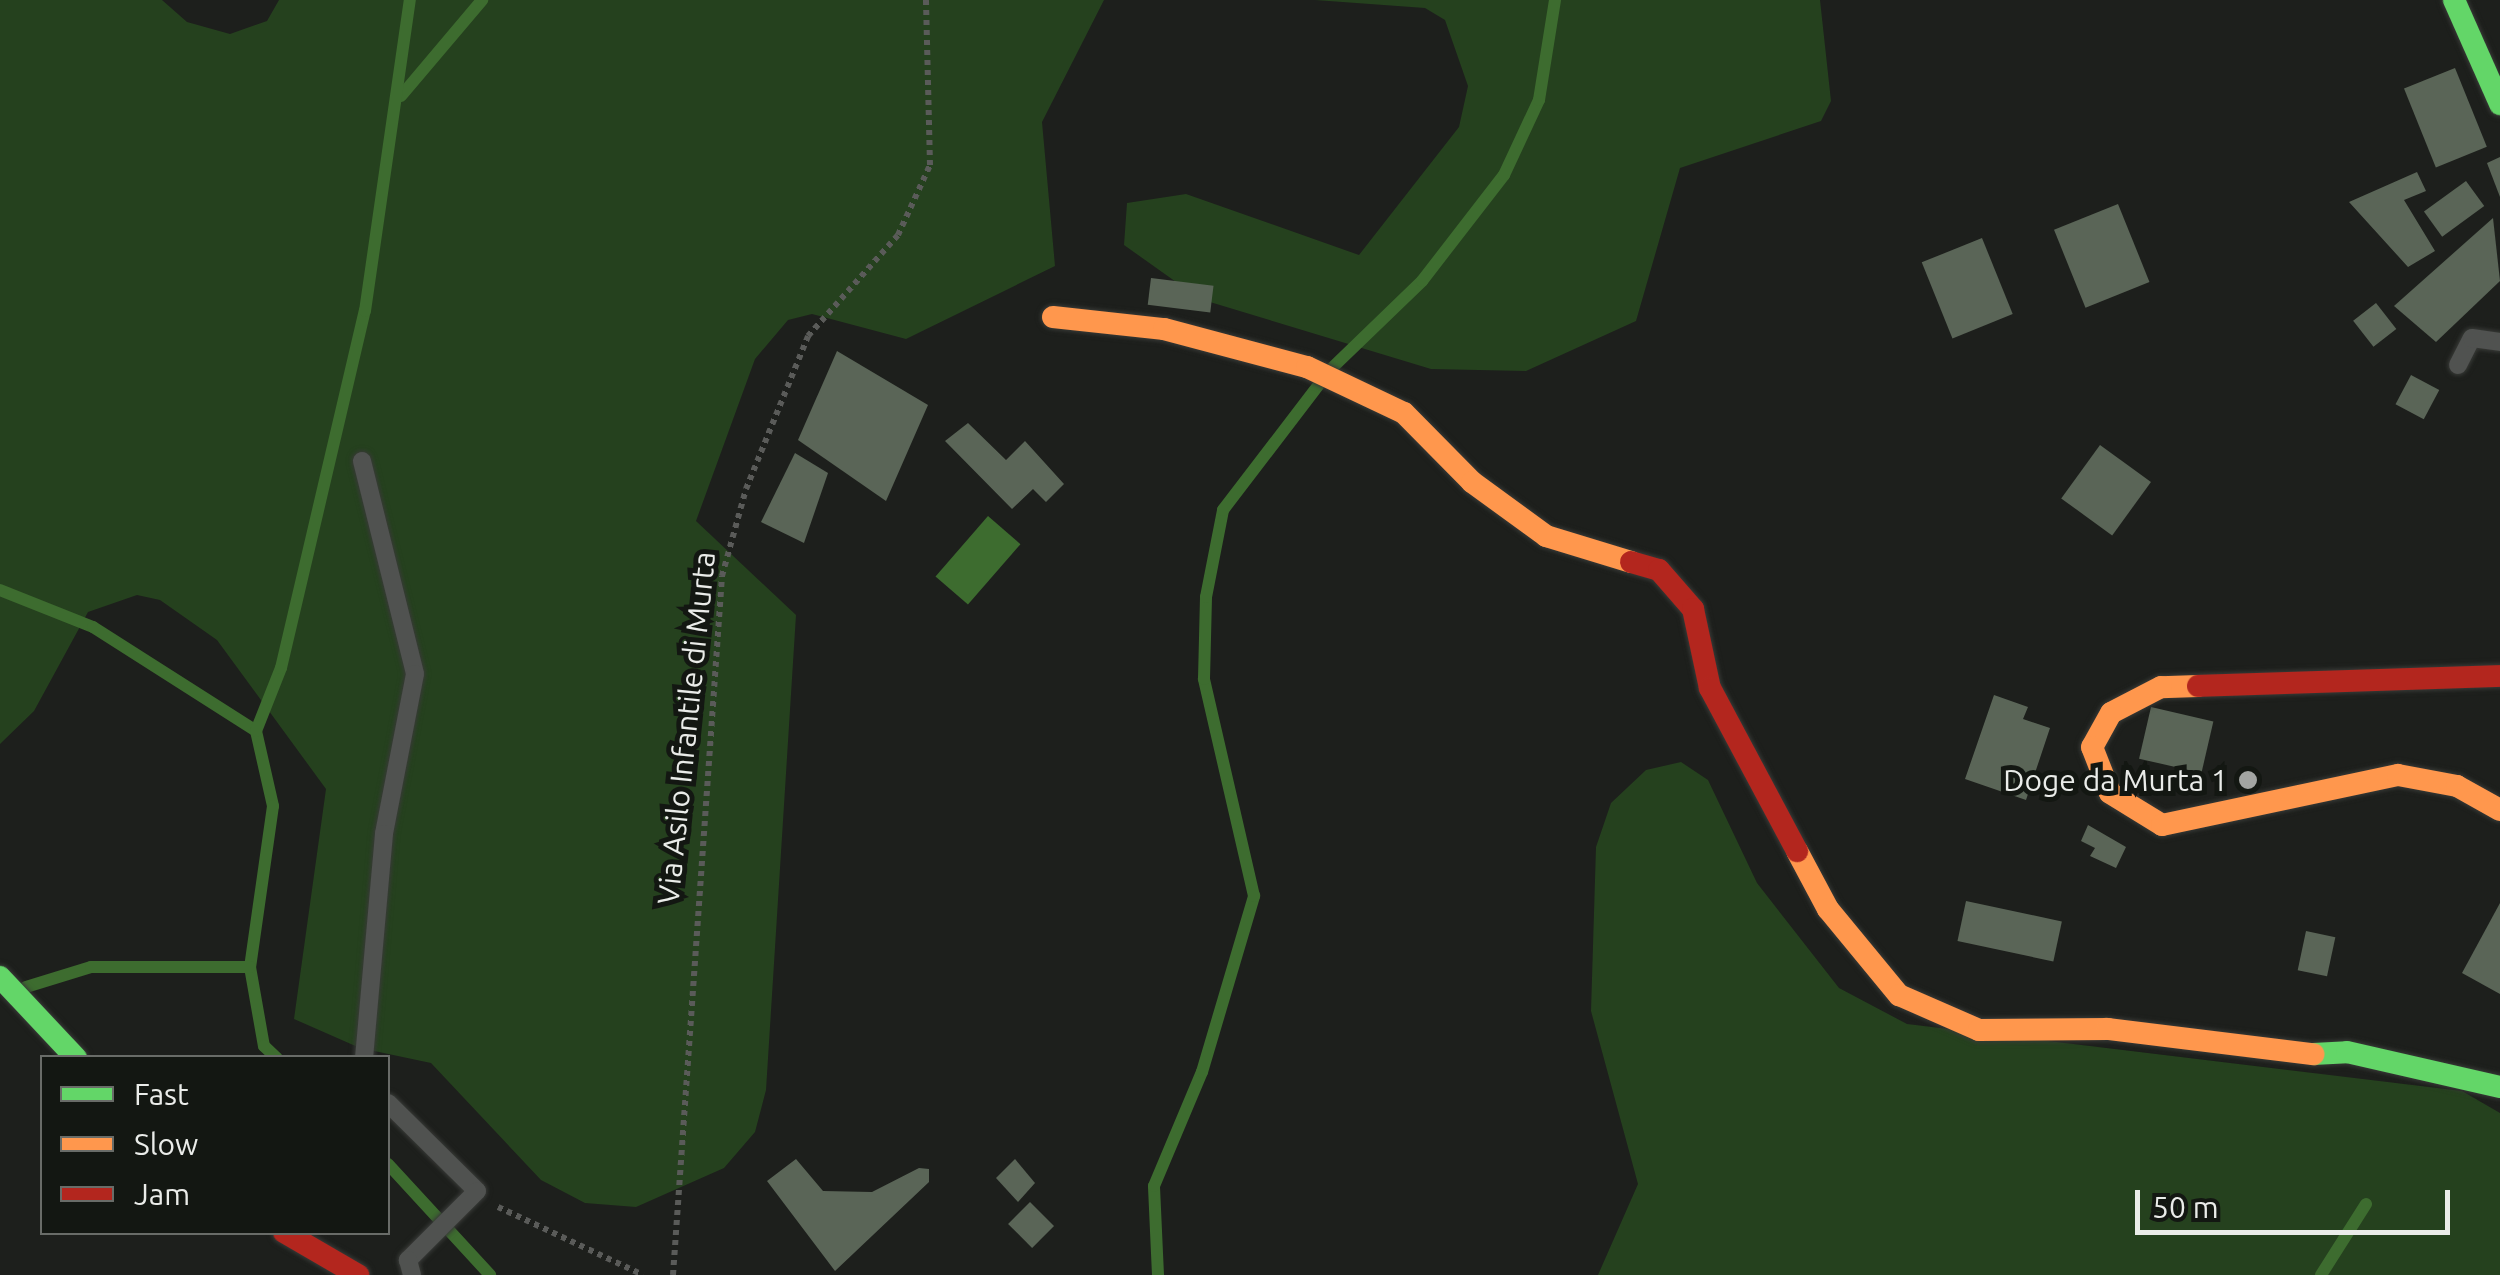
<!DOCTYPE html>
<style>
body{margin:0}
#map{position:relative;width:2500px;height:1275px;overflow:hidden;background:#1d1f1c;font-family:Ubuntu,sans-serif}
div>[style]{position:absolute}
.green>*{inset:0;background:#25411e}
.water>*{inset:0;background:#3d6c2f;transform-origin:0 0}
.stream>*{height:12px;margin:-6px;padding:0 6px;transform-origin:6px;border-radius:6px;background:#3d6c2f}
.building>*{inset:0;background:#5a6557;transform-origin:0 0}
.path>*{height:6px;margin-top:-3px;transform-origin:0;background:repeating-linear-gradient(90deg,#5a5b59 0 5px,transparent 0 10px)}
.roads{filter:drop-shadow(0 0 2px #383a37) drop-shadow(0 0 2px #383a37)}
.lane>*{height:18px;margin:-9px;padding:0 9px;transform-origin:9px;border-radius:9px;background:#505250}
.fast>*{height:22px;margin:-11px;padding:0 11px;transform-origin:11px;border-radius:11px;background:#63d668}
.slow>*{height:22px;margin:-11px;padding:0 11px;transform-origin:11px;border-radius:11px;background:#ff974d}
.jam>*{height:22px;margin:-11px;padding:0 11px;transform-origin:11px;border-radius:11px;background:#b3261e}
.dots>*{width:28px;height:28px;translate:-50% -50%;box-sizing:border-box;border:5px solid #131712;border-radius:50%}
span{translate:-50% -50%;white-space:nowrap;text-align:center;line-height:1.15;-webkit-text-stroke:10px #131712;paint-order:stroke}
.street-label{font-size:30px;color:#eaece9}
.poi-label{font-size:30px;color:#eaece9}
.right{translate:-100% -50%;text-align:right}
.legend{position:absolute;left:40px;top:1055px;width:350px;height:180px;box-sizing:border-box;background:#131712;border:2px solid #696c68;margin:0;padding:12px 18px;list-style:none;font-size:30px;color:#eaece9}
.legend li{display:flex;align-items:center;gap:20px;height:50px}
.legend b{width:50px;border:2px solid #696c68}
.scale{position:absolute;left:2135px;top:1190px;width:315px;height:45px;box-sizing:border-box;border:5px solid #eaece9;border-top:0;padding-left:12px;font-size:30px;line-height:35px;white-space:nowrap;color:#eaece9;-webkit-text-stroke:8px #131712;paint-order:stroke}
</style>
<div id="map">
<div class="green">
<i style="clip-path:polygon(0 0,162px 0,187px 22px,230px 34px,267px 21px,279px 0,1104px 0,1042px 122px,1055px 266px,906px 339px,812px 314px,788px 320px,755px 359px,696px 521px,796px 615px,766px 1090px,755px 1132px,724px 1168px,636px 1207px,585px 1203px,541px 1180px,431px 1063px,360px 1048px,294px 1019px,326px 789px,217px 640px,160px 600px,137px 595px,88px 612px,34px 711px,0 744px)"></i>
<i style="clip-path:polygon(1315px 0,1820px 0,1831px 101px,1821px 121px,1680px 168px,1636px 321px,1526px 371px,1431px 369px,1200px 299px,1124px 245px,1127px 203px,1186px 194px,1359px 255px,1459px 127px,1468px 86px,1445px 20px,1425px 8px)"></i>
<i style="clip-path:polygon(1681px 762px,1708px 780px,1757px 883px,1839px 988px,1907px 1024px,2462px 1091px,2500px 1113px,2500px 1275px,1598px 1275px,1638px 1184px,1591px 1011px,1596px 847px,1611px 803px,1646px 770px)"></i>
</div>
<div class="water">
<i style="left:988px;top:516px;width:43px;height:80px;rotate:41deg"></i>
</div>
<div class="stream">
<i style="left:401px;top:96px;width:126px;rotate:-49.8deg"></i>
<i style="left:1333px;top:367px;width:124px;rotate:-44deg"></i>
<i style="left:1422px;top:281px;width:134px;rotate:-52.3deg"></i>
<i style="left:1504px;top:175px;width:83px;rotate:-65deg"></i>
<i style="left:1539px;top:100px;width:101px;rotate:-80.9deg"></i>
<i style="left:0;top:590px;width:100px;rotate:21.7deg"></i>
<i style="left:93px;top:627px;width:193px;rotate:32.5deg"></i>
<i style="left:256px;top:731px;width:77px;rotate:77.2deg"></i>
<i style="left:273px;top:806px;width:163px;rotate:98.1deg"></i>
<i style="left:250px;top:967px;width:80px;rotate:80deg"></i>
<i style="left:264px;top:1046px;width:18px;rotate:43deg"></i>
<i style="left:256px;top:731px;width:68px;rotate:-68.4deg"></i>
<i style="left:281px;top:668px;width:367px;rotate:-76.8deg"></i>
<i style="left:365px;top:311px;width:314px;rotate:-81.8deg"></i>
<i style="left:26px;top:987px;width:68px;rotate:-17.1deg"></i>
<i style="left:91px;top:967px;width:159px"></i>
<i style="left:388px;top:1164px;width:151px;rotate:47.4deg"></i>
<i style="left:1158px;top:1275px;width:89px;rotate:-92.6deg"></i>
<i style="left:1154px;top:1186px;width:124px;rotate:-67.2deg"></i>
<i style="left:1202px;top:1072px;width:184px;rotate:-73.5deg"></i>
<i style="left:1254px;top:896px;width:223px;rotate:-103deg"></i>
<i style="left:1204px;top:679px;width:82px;rotate:-88.6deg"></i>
<i style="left:1206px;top:597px;width:89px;rotate:-78.9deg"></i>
<i style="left:1223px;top:510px;width:160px;rotate:-52.6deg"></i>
<i style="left:2321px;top:1275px;width:84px;rotate:-57.6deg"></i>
</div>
<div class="building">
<i style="left:2455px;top:68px;width:85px;height:55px;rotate:68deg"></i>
<i style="clip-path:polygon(2500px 157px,2500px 197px,2487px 163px)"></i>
<i style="clip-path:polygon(2417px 172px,2426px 191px,2404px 200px,2435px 251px,2408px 267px,2349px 202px)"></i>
<i style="left:2466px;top:181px;width:31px;height:52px;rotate:54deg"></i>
<i style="left:2118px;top:204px;width:84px;height:69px;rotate:68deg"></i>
<i style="clip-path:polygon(2493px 218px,2500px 281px,2436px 342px,2394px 306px)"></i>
<i style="left:1982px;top:238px;width:82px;height:65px;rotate:68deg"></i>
<i style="left:1151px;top:278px;width:63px;height:27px;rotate:7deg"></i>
<i style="left:2376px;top:303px;width:33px;height:29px;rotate:52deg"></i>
<i style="clip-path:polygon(837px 351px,928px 405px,886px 501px,798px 440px)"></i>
<i style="left:2411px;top:375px;width:32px;height:33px;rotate:28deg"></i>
<i style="clip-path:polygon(968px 423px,1006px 460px,1025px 441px,1064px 484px,1046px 502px,1033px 489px,1012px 509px,945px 441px)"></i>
<i style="left:2100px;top:445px;width:63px;height:66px;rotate:36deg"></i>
<i style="clip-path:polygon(795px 453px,828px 473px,804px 543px,761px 522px)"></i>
<i style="clip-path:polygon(1994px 695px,2028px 707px,2023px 719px,2050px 728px,2026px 800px,1965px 779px)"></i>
<i style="left:2151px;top:707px;width:64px;height:53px;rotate:13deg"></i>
<i style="clip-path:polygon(2088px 825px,2126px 847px,2116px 868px,2090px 856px,2095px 848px,2081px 841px)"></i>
<i style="left:1966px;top:901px;width:98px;height:41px;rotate:12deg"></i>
<i style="clip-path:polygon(2500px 903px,2500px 994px,2462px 973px)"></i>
<i style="left:2306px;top:931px;width:30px;height:40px;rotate:12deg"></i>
<i style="clip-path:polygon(796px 1159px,823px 1191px,872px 1192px,919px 1168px,929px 1169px,929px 1182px,835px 1271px,767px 1181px)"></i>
<i style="clip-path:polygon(1015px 1159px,1035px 1183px,1018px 1202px,996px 1178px)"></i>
<i style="left:1030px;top:1202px;width:34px;height:31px;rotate:45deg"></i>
</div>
<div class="path">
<i style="left:498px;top:1207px;width:160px;rotate:25.1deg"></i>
<i style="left:673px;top:1275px;width:701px;rotate:-85.99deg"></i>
<i style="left:722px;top:576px;width:90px;rotate:-74.6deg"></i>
<i style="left:746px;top:489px;width:165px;rotate:-67.9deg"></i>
<i style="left:808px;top:336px;width:135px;rotate:-48.3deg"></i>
<i style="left:898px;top:235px;width:77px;rotate:-65.4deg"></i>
<i style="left:930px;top:165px;width:165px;rotate:-91.4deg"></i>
</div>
<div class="roads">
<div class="lane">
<i style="left:2458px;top:365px;width:30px;rotate:-63deg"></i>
<i style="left:2472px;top:338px;width:28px;rotate:8deg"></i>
<i style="left:362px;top:461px;width:219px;rotate:76deg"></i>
<i style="left:415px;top:674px;width:163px;rotate:101deg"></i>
<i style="left:384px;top:834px;width:225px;rotate:95.1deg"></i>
<i style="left:388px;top:1103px;width:125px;rotate:44.7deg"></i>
<i style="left:477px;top:1191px;width:98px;rotate:135deg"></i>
<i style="left:408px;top:1260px;width:16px;rotate:75deg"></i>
</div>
<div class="fast">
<i style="left:2454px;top:0;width:114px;rotate:66.1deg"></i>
<i style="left:0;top:977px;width:111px;rotate:46.8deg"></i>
<i style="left:2313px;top:1054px;width:34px;rotate:-3deg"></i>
<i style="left:2347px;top:1052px;width:157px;rotate:12.9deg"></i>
</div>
<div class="slow">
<i style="left:1053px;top:317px;width:112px;rotate:6.2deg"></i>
<i style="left:1164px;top:329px;width:148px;rotate:14.9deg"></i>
<i style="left:1307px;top:367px;width:107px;rotate:25.4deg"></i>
<i style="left:1404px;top:413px;width:97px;rotate:45.4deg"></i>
<i style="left:1472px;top:482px;width:92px;rotate:36.1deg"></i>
<i style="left:1546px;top:536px;width:89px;rotate:17deg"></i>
<i style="left:2198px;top:686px;width:37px;rotate:178deg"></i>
<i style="left:2161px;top:687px;width:56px;rotate:152.5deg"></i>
<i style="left:2111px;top:713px;width:39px;rotate:119deg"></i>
<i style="left:2092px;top:747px;width:49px;rotate:68.6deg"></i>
<i style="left:2110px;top:793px;width:61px;rotate:31.6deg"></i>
<i style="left:2162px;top:825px;width:241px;rotate:-12deg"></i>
<i style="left:2398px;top:775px;width:60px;rotate:10.6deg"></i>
<i style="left:2457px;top:786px;width:49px;rotate:29.2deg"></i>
<i style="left:1797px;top:851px;width:66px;rotate:61.9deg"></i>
<i style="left:1828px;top:909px;width:112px;rotate:50.5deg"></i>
<i style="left:1899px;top:995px;width:87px;rotate:23.6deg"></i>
<i style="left:1979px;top:1030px;width:129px;rotate:-0.4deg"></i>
<i style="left:2108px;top:1029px;width:207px;rotate:7deg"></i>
</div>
<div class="jam">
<i style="left:1631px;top:562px;width:29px;rotate:16deg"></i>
<i style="left:1659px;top:570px;width:52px;rotate:48.9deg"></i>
<i style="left:1693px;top:609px;width:81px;rotate:77.9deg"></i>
<i style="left:1710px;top:688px;width:185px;rotate:61.9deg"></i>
<i style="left:2198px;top:686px;width:302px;rotate:-1.9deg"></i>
<i style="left:284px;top:1232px;width:86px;rotate:30.2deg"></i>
</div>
</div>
<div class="dots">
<i style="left:2248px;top:780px;background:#a2a4a1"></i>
</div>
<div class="street-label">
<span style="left:686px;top:728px;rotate:-84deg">Via Asilo Infantile di Murta</span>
</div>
<div class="poi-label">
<span class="right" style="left:2228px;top:780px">Doge da Murta 1</span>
</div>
<ul class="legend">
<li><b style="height:12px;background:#63d668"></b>Fast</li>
<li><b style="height:12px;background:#ff974d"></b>Slow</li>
<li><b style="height:12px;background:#b3261e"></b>Jam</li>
</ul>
<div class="scale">50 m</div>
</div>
